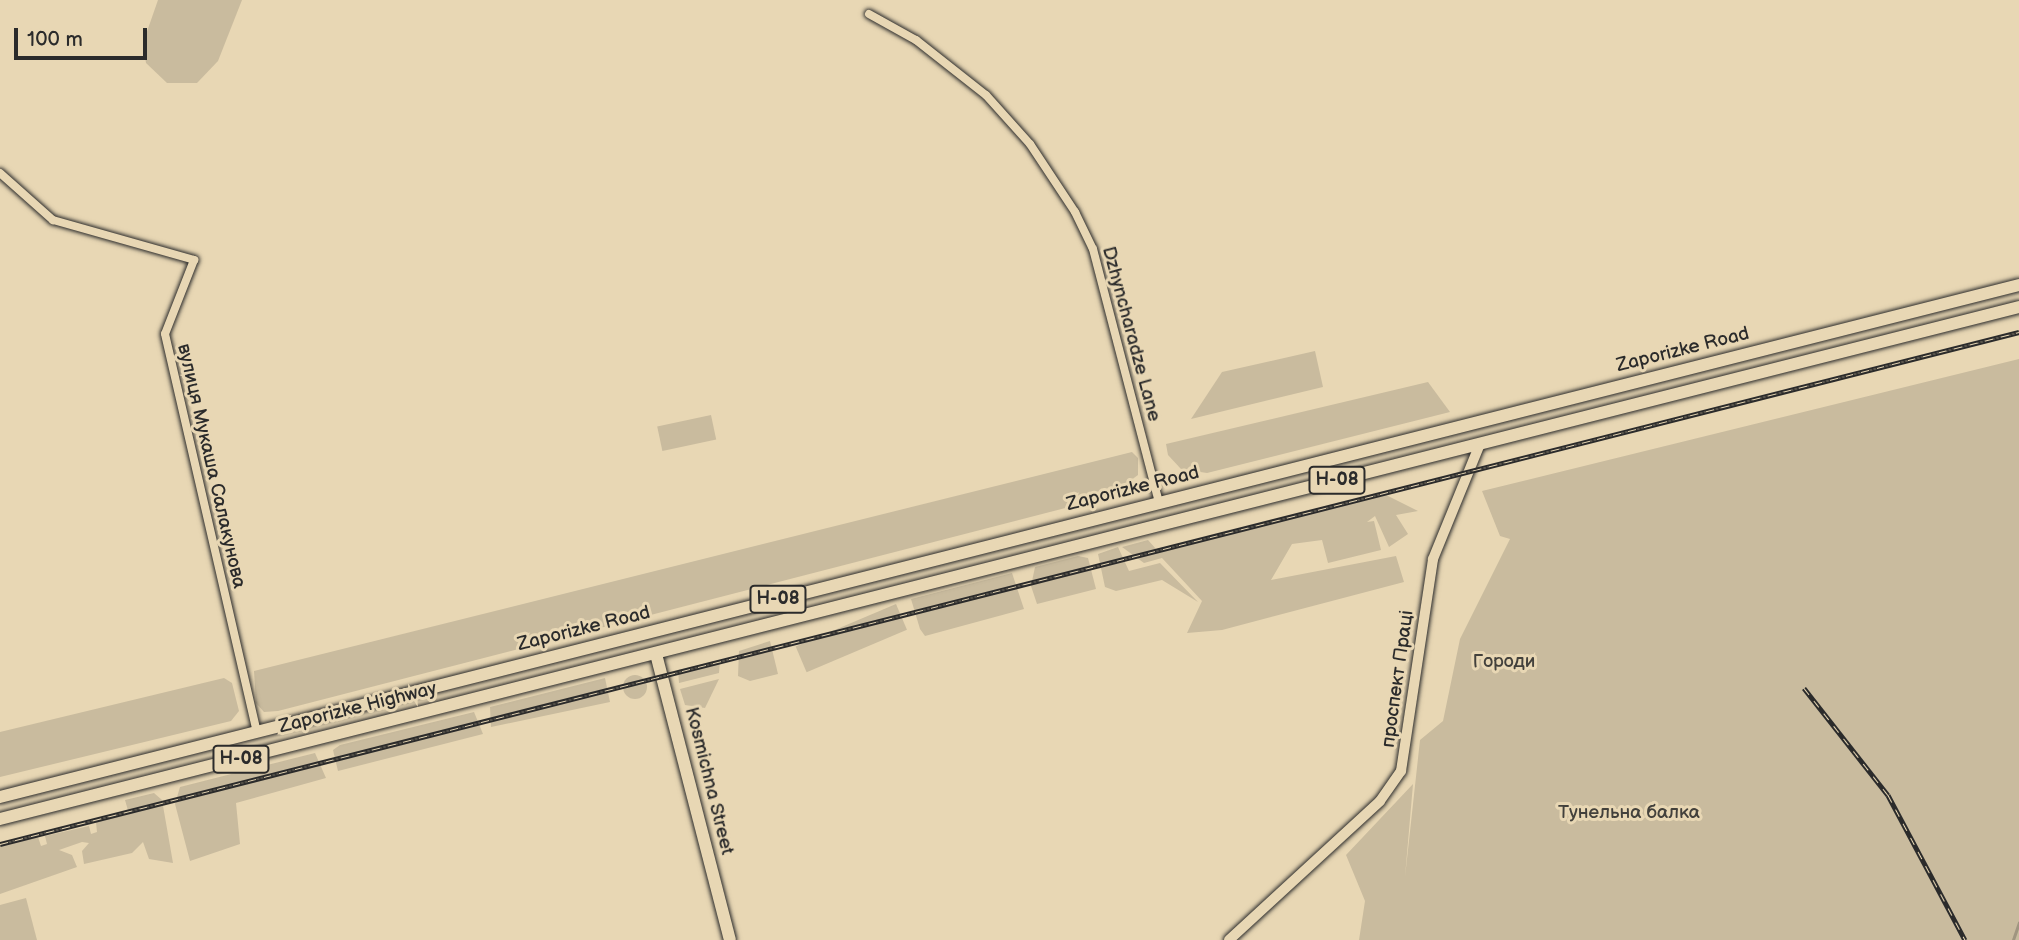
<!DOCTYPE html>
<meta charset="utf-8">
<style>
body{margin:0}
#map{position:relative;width:2019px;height:940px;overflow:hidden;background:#e8d7b4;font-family:"Balsamiq Sans",sans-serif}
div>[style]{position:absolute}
.green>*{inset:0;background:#c9bb9e;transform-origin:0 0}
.round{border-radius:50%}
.stream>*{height:2.5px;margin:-1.25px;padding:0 1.25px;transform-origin:1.25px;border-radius:1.25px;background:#a09580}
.roads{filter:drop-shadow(0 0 2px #2b2b2b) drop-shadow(0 0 2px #2b2b2b)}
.minor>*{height:8px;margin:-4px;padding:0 4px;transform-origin:4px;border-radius:4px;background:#e8d7b4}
.tertiary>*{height:10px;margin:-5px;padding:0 5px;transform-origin:5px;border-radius:5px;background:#e8d7b4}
.secondary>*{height:12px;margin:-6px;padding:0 6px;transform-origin:6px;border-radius:6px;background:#e8d7b4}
.primary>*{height:12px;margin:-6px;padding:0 6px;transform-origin:6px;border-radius:6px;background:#e8d7b4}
.rail>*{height:5px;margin-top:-2.5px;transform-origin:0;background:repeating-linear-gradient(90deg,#e8d7b4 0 8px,#2b2b2b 0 16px);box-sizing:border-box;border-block:2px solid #2b2b2b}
span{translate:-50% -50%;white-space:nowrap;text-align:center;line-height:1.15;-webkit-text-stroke:6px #e8d7b4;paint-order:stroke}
.shield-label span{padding:2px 5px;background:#e8d7b4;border:2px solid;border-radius:5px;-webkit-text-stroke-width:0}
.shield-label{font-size:18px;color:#2b2b2b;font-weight:700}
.street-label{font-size:19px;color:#2b2b2b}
.park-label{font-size:19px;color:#43413c}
.scale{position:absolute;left:14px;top:28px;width:133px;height:32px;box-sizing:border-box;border:4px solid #2b2b2b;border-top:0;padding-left:9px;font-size:21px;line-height:24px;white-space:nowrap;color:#2b2b2b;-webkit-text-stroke:5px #e8d7b4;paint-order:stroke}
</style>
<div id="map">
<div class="green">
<i style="clip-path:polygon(158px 0,242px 0,218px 61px,197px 83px,167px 83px,146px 63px,143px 43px)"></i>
<i style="clip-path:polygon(1315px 351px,1323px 387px,1191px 419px,1222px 372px)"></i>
<i style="clip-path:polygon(2019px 359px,2019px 940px,1359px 940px,1365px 901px,1346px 855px,1413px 784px,1405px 877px,1420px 740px,1443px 721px,1460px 639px,1510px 539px,1500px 536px,1482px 491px)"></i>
<i style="clip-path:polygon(1428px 382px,1450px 412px,1207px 473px,1181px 469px,1168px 455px,1166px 444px)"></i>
<i style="left:711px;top:415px;width:25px;height:55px;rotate:78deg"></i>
<i style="clip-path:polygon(1132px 452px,1138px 458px,1138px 475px,1108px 497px,278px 711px,264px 712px,256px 703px,254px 671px)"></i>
<i style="clip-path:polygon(1386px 495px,1418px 511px,1396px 515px,1408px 534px,1389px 547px,1375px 516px,1367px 522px,1374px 521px,1381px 550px,1328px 563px,1322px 540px,1292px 544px,1271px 580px,1396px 556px,1404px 582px,1222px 630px,1187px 633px,1202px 601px,1162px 558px,1144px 563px,1122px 547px,1148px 540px,1156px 549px)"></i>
<i style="clip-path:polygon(1118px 547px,1129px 571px,1160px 563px,1198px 602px,1162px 580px,1116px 591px,1105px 587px,1098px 554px)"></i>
<i style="clip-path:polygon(1078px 556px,1088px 558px,1096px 589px,1037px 604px,1031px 586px,1035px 567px)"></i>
<i style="clip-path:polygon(1012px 573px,1024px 609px,925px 636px,920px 629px,911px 599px)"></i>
<i style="left:896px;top:604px;width:28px;height:109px;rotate:67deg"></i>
<i style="clip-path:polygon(770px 641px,778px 674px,750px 681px,738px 676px,739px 651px)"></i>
<i style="clip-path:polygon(720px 660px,719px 673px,679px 683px,678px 670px)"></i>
<i class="round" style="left:623px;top:675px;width:24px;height:24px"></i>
<i style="clip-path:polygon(224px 678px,232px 683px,239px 711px,231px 721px,0 777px,0 732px)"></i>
<i style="clip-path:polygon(605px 678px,610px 702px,491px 727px,490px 707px)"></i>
<i style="clip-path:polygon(719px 679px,705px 708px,685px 705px,680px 689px)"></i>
<i style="clip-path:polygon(474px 712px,483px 734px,338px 771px,333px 750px,340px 745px)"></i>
<i style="clip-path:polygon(315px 753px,326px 778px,236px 803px,240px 844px,190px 861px,175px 804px,180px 787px)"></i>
<i style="clip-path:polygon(154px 793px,162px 800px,173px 863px,149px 859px,143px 842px,132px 853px,84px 864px,82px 851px,89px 843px,82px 842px,59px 850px,72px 855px,77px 867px,0 894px,0 846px,38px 837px,41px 846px,47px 844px,45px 836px,89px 826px,91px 834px,97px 832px,96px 822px,129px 814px,125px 800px)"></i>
<i style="clip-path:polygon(26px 898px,37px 940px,0 940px,0 905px)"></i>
</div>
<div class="stream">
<i style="left:2013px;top:940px;width:18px;rotate:-71deg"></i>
</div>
<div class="roads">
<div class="minor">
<i style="left:869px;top:14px;width:54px;rotate:29deg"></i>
<i style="left:916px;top:40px;width:89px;rotate:38.2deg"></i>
<i style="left:986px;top:95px;width:66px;rotate:48.1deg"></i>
<i style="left:1030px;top:144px;width:82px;rotate:56.5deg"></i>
<i style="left:1075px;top:212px;width:41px;rotate:64.1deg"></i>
<i style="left:1093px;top:249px;width:262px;rotate:75.4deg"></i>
<i style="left:0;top:173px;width:71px;rotate:41.6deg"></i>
<i style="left:53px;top:220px;width:147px;rotate:15.8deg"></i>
<i style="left:194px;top:260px;width:79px;rotate:111.4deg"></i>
<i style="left:165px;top:334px;width:408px;rotate:77deg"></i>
</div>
<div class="tertiary">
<i style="left:1229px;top:940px;width:205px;rotate:-42.6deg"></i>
<i style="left:1380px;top:801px;width:37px;rotate:-55deg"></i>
<i style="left:1401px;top:771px;width:214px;rotate:-81.4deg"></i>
<i style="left:1433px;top:559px;width:124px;rotate:-67.8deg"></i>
</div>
<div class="secondary">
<i style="left:656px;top:654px;width:295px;rotate:75.5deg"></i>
</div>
<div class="primary">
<i style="left:0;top:797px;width:2083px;rotate:-14.23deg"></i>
<i style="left:0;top:819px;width:2083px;rotate:-14.23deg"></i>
</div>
</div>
<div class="rail">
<i style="left:1804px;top:688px;width:136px;rotate:51.9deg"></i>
<i style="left:1888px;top:795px;width:164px;rotate:62deg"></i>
<i style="left:0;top:844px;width:2083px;rotate:-14.23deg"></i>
</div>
<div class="shield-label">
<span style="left:1337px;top:480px">Н-08</span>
<span style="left:778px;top:599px">Н-08</span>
<span style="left:241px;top:759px">Н-08</span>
</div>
<div class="street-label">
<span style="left:1131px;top:334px;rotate:75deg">Dzhyncharadze Lane</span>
<span style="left:1683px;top:350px;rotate:-14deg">Zaporizke Road</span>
<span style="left:211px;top:466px;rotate:77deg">вулиця Мукаша Салакунова</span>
<span style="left:1133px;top:489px;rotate:-14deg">Zaporizke Road</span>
<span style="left:584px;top:629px;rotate:-14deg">Zaporizke Road</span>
<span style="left:1398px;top:679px;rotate:-82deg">проспект Праці</span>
<span style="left:358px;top:708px;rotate:-14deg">Zaporizke Highway</span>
<span style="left:709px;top:781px;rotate:76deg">Kosmichna Street</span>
</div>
<div class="park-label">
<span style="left:1504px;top:662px">Городи</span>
<span style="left:1629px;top:813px">Тунельна балка</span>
</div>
<div class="scale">100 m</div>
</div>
